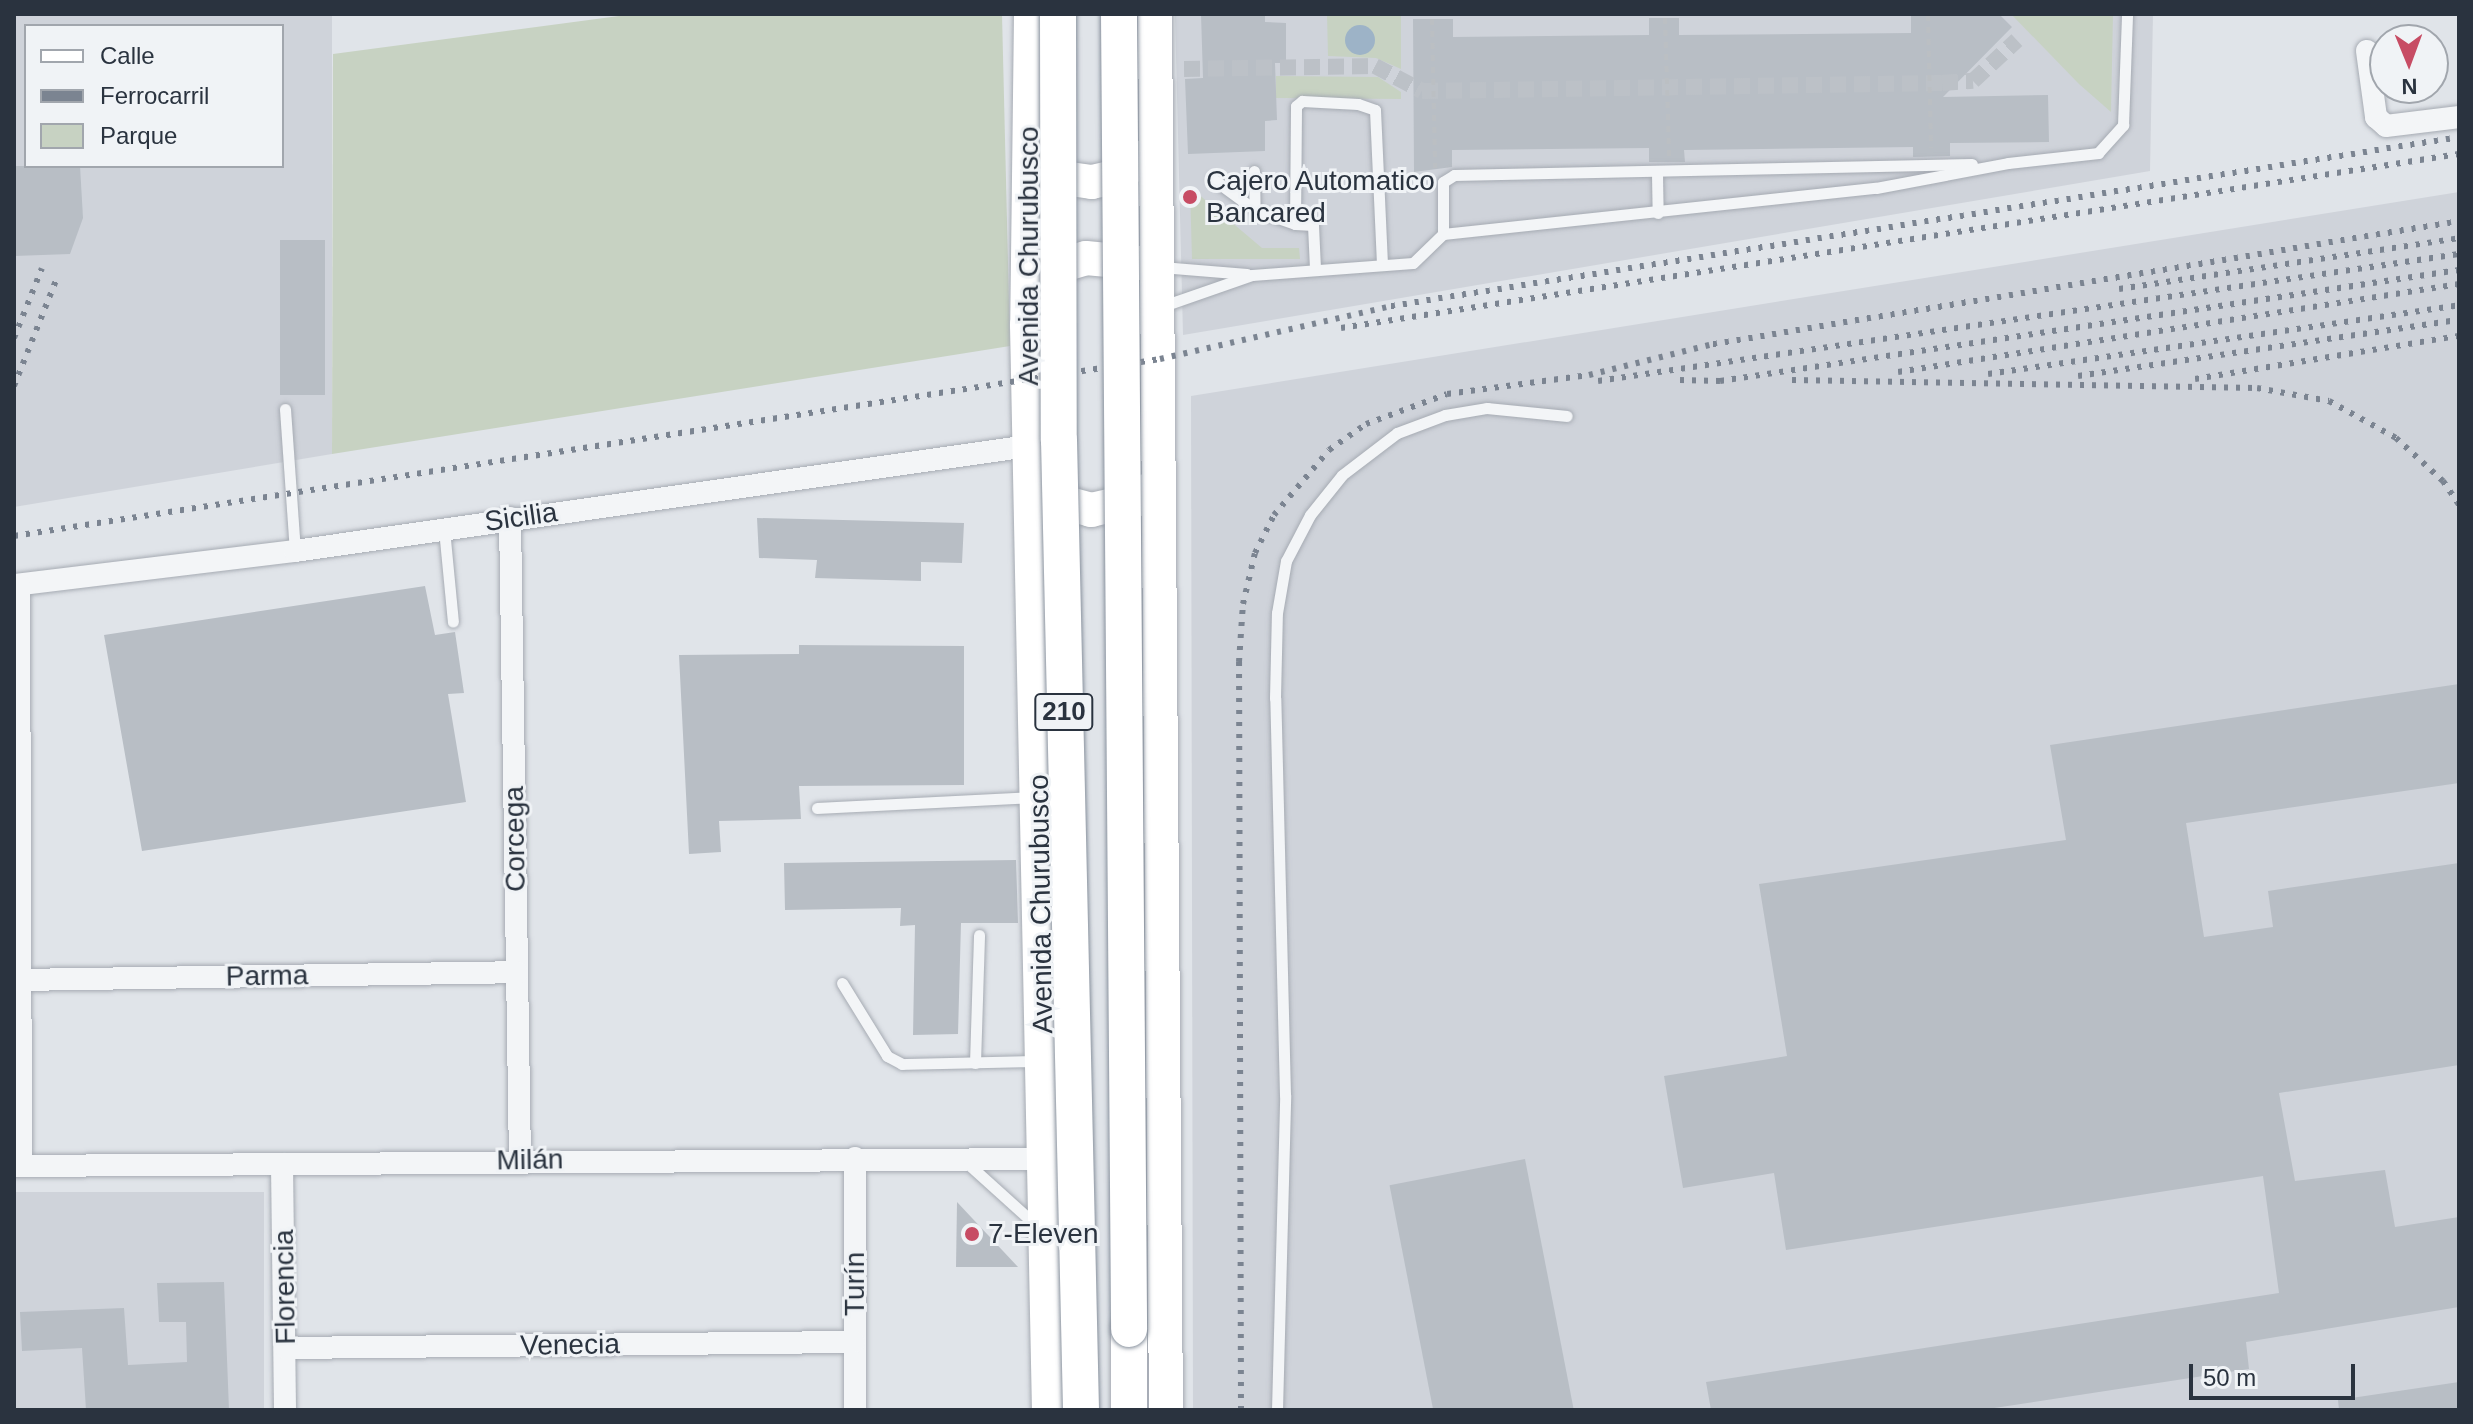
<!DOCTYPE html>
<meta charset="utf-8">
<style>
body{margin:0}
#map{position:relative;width:2473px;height:1424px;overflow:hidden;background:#e0e4e9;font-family:Arial,sans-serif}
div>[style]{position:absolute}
.built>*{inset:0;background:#cfd3da;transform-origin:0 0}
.green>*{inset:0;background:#c7d2c2}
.water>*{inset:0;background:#9db3c7}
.round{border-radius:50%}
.building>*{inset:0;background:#b8bec5;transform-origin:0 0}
.pedestrian-tunnel>*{height:16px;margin-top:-8px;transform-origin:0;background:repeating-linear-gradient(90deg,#bcc1c7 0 16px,transparent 0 24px)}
.path>*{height:4px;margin-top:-2px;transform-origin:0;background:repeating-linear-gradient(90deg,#bbbfc3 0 6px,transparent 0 12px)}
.roads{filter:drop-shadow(0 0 2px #a6abb3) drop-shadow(0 0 2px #a6abb3)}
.service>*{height:11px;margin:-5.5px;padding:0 5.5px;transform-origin:5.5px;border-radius:5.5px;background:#f3f5f7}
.minor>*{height:22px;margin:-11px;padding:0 11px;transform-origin:11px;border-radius:11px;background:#f3f5f7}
.primary>*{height:34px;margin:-17px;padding:0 17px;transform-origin:17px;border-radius:17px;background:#fff}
.trunk>*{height:36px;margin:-18px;padding:0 18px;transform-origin:18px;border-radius:18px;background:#fff}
.rail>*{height:6px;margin-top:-3px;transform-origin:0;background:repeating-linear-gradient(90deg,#7b8491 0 4px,transparent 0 12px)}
.bridges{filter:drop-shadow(0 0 2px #89929e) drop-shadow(0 0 2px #89929e)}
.trunk-bridge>*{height:36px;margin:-18px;padding:0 18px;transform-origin:18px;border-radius:18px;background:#fff}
.dots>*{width:22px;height:22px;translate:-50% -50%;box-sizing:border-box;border:4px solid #f0f3f6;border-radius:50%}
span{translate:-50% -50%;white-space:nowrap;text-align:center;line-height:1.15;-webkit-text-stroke:6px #f0f3f6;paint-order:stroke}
.shield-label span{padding:2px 6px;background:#f0f3f6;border:2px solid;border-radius:6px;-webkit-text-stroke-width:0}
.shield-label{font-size:26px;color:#2a333f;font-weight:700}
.poi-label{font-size:28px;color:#2a333f}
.left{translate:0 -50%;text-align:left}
.street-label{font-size:28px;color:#2a333f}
.frame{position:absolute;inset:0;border:16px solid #2a333f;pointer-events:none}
.legend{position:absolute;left:24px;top:24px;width:260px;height:144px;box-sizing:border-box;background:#f0f3f6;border:2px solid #a1a6ad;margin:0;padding:10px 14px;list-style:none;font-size:24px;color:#2a333f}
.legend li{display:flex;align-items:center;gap:16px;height:40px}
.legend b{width:40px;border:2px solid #a1a6ad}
.north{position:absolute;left:2369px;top:24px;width:80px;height:80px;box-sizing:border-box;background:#f0f3f6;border:2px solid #a1a6ad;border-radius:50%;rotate:179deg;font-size:22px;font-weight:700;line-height:32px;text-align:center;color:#2a333f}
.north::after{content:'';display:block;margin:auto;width:28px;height:36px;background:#c74c64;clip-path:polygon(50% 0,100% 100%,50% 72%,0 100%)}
.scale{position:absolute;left:2189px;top:1364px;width:166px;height:36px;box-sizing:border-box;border:4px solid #2a333f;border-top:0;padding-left:10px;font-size:24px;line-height:28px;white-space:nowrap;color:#2a333f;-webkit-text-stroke:6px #f0f3f6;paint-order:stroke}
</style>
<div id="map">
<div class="built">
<i style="clip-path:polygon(evenodd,14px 14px,332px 14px,332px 454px,14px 507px,14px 14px,26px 26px,282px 26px,282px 166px,26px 166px,26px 26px)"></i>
<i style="clip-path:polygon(1175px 14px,2153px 14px,2150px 171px,1183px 335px)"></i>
<i style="clip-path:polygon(2459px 192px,2459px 1410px,1193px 1410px,1191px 396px)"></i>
<i style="left:14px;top:1192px;width:250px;height:218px"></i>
</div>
<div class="green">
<i style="clip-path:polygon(634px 14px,1002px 14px,1010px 346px,332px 454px,333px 54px)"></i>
<i style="clip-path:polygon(1327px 14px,1401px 14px,1401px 69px,1376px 58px,1328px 56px)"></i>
<i style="clip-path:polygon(2011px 14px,2113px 14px,2111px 112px,2079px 84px)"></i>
<i style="clip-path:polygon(1276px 76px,1378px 77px,1401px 92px,1401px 99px,1276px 98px)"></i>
<i style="clip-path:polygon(1190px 187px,1262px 248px,1299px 248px,1300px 259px,1192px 259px)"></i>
</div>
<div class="water">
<i class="round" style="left:1345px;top:25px;width:30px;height:30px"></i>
</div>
<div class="building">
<i style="clip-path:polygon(1201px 14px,1265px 14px,1265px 22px,1286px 23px,1286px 63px,1275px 63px,1277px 120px,1265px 121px,1265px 151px,1188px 154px,1185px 79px,1203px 78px)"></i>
<i style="clip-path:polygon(1999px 14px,2012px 27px,1943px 97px,2048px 95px,2049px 142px,1950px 143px,1950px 156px,1913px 157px,1913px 147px,1684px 150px,1685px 162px,1649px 162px,1649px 148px,1452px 150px,1452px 167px,1414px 172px,1413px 19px,1453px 19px,1453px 37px,1649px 35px,1649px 18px,1679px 18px,1679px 35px,1911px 33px,1911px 15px)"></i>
<i style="clip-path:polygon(14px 166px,80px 166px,83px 218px,70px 254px,14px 256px)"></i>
<i style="left:325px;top:240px;width:155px;height:45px;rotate:90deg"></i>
<i style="clip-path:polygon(757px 518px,964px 523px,962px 563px,921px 562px,921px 581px,815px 578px,817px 560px,759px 558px)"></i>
<i style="clip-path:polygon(425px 586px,435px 635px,455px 632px,464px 693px,448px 694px,466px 802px,142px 851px,104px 635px)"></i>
<i style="clip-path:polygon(799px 645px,964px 646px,964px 785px,799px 786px,801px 819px,719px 821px,721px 852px,689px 854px,679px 655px,799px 654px)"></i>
<i style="clip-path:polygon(2459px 684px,2459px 783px,2186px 823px,2204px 937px,2273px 927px,2268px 891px,2459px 863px,2459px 1065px,2279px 1093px,2295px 1181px,2385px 1170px,2395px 1227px,2459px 1217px,2459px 1307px,2246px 1342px,2249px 1369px,1981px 1410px,1711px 1410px,1706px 1382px,2279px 1293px,2263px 1176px,1786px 1250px,1774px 1173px,1683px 1188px,1664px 1076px,1787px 1056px,1759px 884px,2066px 840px,2050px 745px)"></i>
<i style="clip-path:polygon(1016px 860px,1018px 923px,961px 923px,958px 1034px,913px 1035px,915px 925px,900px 926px,901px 908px,785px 910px,784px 863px)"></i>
<i style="left:1525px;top:1159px;width:255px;height:138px;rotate:79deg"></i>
<i style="clip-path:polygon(957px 1202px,1018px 1267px,956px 1267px)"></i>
<i style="clip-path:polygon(224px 1282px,229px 1410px,86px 1410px,82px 1348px,22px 1351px,20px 1312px,124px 1308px,128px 1365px,187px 1362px,186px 1322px,159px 1322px,157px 1283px)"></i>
<i style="clip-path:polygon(2459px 1382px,2459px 1410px,2339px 1410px,2338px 1400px)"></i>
</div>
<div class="pedestrian-tunnel">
<i style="left:1184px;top:69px;width:191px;rotate:-0.9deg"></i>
<i style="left:1375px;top:66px;width:53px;rotate:28deg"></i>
<i style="left:1422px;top:91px;width:520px;rotate:-0.88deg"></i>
<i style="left:1942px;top:83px;width:31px;rotate:-4deg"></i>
<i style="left:1973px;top:81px;width:60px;rotate:-43deg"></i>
</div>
<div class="path">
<i style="left:1928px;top:15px;width:133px;rotate:88.7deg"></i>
<i style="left:1665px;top:18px;width:138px;rotate:88.3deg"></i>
<i style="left:1432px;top:19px;width:149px;rotate:88.8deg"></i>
</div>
<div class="roads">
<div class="service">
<i style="left:1254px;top:171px;width:39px;rotate:89deg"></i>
<i style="left:1255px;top:210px;width:42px;rotate:19.3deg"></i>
<i style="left:1657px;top:174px;width:39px;rotate:89deg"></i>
<i style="left:1213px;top:179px;width:52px;rotate:36.4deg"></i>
<i style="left:1443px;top:234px;width:52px;rotate:-90deg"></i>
<i style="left:1443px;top:182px;width:13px;rotate:-32deg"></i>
<i style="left:1454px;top:175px;width:518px;rotate:-1.22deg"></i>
<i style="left:1161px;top:267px;width:86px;rotate:4.7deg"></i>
<i style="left:1315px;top:268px;width:43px;rotate:-92.7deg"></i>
<i style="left:1313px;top:225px;width:18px;rotate:-177deg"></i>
<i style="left:1295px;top:224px;width:118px;rotate:-89.5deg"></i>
<i style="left:1296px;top:106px;width:8px;rotate:-40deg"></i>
<i style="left:1302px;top:101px;width:56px;rotate:3.1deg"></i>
<i style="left:1358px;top:104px;width:18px;rotate:19deg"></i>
<i style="left:1375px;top:110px;width:155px;rotate:87.4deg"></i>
<i style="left:1163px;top:306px;width:94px;rotate:-19.2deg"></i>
<i style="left:1252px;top:275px;width:161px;rotate:-4.3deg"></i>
<i style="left:1413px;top:263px;width:42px;rotate:-44deg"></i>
<i style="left:1443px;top:234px;width:435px;rotate:-6.1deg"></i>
<i style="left:1876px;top:188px;width:134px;rotate:-10.7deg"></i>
<i style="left:2008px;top:163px;width:91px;rotate:-6.3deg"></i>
<i style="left:2098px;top:153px;width:38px;rotate:-48deg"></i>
<i style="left:2123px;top:125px;width:111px;rotate:-87.9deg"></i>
<i style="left:285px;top:409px;width:142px;rotate:86deg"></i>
<i style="left:444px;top:529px;width:93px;rotate:84.5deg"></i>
<i style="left:817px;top:808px;width:217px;rotate:-2.9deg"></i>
<i style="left:842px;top:983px;width:86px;rotate:58.3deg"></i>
<i style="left:887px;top:1056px;width:17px;rotate:28deg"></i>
<i style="left:902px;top:1064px;width:137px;rotate:-1.3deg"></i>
<i style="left:975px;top:1063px;width:128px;rotate:-88.2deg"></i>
<i style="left:966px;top:1162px;width:98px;rotate:42.1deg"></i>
<i style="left:1277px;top:1410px;width:315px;rotate:-88.5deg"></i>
<i style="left:1285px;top:1095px;width:397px;rotate:-91.4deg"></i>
<i style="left:1275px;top:698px;width:85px;rotate:-88.7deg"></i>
<i style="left:1277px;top:613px;width:53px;rotate:-80.2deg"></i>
<i style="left:1286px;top:561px;width:52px;rotate:-62.4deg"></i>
<i style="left:1310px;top:515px;width:51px;rotate:-51.3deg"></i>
<i style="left:1342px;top:475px;width:69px;rotate:-37.4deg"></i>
<i style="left:1397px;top:433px;width:51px;rotate:-20.6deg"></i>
<i style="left:1445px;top:415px;width:43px;rotate:-9.5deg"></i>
<i style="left:1487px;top:408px;width:80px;rotate:5.7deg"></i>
</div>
<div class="minor">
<i style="left:2367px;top:51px;width:67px;rotate:82.2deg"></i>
<i style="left:2376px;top:117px;width:13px;rotate:42deg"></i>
<i style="left:2386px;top:126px;width:74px;rotate:-7deg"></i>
<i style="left:510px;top:518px;width:642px;rotate:89.11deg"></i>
<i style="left:14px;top:585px;width:283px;rotate:-6.9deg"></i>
<i style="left:295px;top:551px;width:740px;rotate:-8.15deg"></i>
<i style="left:19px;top:585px;width:581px;rotate:89.8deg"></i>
<i style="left:18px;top:980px;width:499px;rotate:-0.9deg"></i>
<i style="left:855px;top:1158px;width:252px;rotate:90deg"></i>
<i style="left:282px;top:1164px;width:246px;rotate:89.3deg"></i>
<i style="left:14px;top:1166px;width:1033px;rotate:-0.39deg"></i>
<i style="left:286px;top:1348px;width:568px;rotate:-0.61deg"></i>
</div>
<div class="primary">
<i style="left:1031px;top:14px;width:311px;rotate:90.7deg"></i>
<i style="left:1027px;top:325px;width:1085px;rotate:88.84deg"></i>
<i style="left:1155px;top:14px;width:1396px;rotate:89.55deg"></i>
<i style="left:1039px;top:160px;width:30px;rotate:37deg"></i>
<i style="left:1063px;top:178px;width:29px;rotate:8deg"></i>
<i style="left:1092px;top:182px;width:28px;rotate:-13deg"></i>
<i style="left:1119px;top:176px;width:28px;rotate:-41deg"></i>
<i style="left:1033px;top:274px;width:55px;rotate:-16.8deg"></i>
<i style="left:1086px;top:258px;width:63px;rotate:5.4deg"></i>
<i style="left:1039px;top:481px;width:38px;rotate:37deg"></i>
<i style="left:1069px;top:504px;width:23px;rotate:15deg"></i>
<i style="left:1091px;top:510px;width:45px;rotate:-12.8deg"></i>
<i style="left:1135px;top:500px;width:13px;rotate:-42deg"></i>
</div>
<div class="trunk">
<i style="left:1129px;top:1410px;width:81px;rotate:-90deg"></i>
</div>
</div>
<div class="rail">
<i style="left:2119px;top:289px;width:344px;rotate:-8.5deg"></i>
<i style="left:1341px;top:328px;width:1131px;rotate:-8.85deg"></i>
<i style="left:14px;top:338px;width:75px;rotate:-68.2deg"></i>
<i style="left:1898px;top:372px;width:568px;rotate:-8.91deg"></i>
<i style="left:1988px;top:374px;width:476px;rotate:-8.3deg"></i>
<i style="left:2078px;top:376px;width:385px;rotate:-8.4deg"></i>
<i style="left:2195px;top:379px;width:267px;rotate:-9.3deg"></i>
<i style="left:1680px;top:380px;width:40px;rotate:1.4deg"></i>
<i style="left:1720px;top:381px;width:747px;rotate:-8.54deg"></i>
<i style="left:1792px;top:380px;width:465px;rotate:1deg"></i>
<i style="left:2257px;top:388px;width:73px;rotate:10.2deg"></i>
<i style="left:2329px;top:401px;width:77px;rotate:28.9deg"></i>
<i style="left:2396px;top:438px;width:64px;rotate:42.5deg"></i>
<i style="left:2443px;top:481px;width:29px;rotate:56deg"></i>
<i style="left:1598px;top:381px;width:870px;rotate:-8.39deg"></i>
<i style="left:14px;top:386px;width:116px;rotate:-68.3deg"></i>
<i style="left:14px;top:536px;width:1160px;rotate:-8.78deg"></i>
<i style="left:1160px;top:359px;width:237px;rotate:-12.9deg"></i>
<i style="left:1391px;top:306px;width:1081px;rotate:-8.99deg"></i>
<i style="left:1241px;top:1410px;width:748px;rotate:-90.15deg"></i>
<i style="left:1239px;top:662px;width:58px;rotate:-86.1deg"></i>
<i style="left:1243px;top:604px;width:52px;rotate:-76.8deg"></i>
<i style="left:1255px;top:553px;width:42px;rotate:-63.4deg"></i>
<i style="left:1274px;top:515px;width:85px;rotate:-49.8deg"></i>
<i style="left:1329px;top:450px;width:45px;rotate:-35.1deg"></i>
<i style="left:1366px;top:424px;width:86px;rotate:-20.3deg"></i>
<i style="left:1447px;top:394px;width:143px;rotate:-7.6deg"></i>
<i style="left:1589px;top:375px;width:128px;rotate:-14deg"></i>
<i style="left:1713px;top:344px;width:756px;rotate:-9.36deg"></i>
</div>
<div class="bridges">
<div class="trunk-bridge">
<i style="left:1058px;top:14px;width:426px;rotate:89.9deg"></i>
<i style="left:1059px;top:440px;width:970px;rotate:88.7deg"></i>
<i style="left:1119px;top:14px;width:1315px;rotate:89.56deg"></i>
</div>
</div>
<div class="dots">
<i style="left:1190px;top:197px;background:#c74c64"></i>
<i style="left:972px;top:1234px;background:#c74c64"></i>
</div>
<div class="shield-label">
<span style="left:1064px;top:712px">210</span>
</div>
<div class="poi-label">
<span class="left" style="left:1206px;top:197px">Cajero Automatico<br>Bancared</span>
<span class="left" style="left:988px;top:1234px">7-Eleven</span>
</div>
<div class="street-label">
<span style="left:1029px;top:256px;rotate:-90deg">Avenida Churubusco</span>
<span style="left:521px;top:517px;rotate:-8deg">Sicilia</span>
<span style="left:515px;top:839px;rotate:-91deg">Corcega</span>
<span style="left:1041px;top:904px;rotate:-91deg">Avenida Churubusco</span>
<span style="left:267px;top:976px;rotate:-1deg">Parma</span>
<span style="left:530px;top:1160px;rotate:-1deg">Milán</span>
<span style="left:855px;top:1284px;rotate:-90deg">Turín</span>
<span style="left:285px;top:1287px;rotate:-91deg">Florencia</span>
<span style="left:570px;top:1345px;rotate:-1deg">Venecia</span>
</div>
<div class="frame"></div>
<ul class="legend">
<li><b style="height:10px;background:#fff"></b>Calle</li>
<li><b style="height:10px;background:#7b8491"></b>Ferrocarril</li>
<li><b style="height:22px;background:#c7d2c2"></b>Parque</li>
</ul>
<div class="north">N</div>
<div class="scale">50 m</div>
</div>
